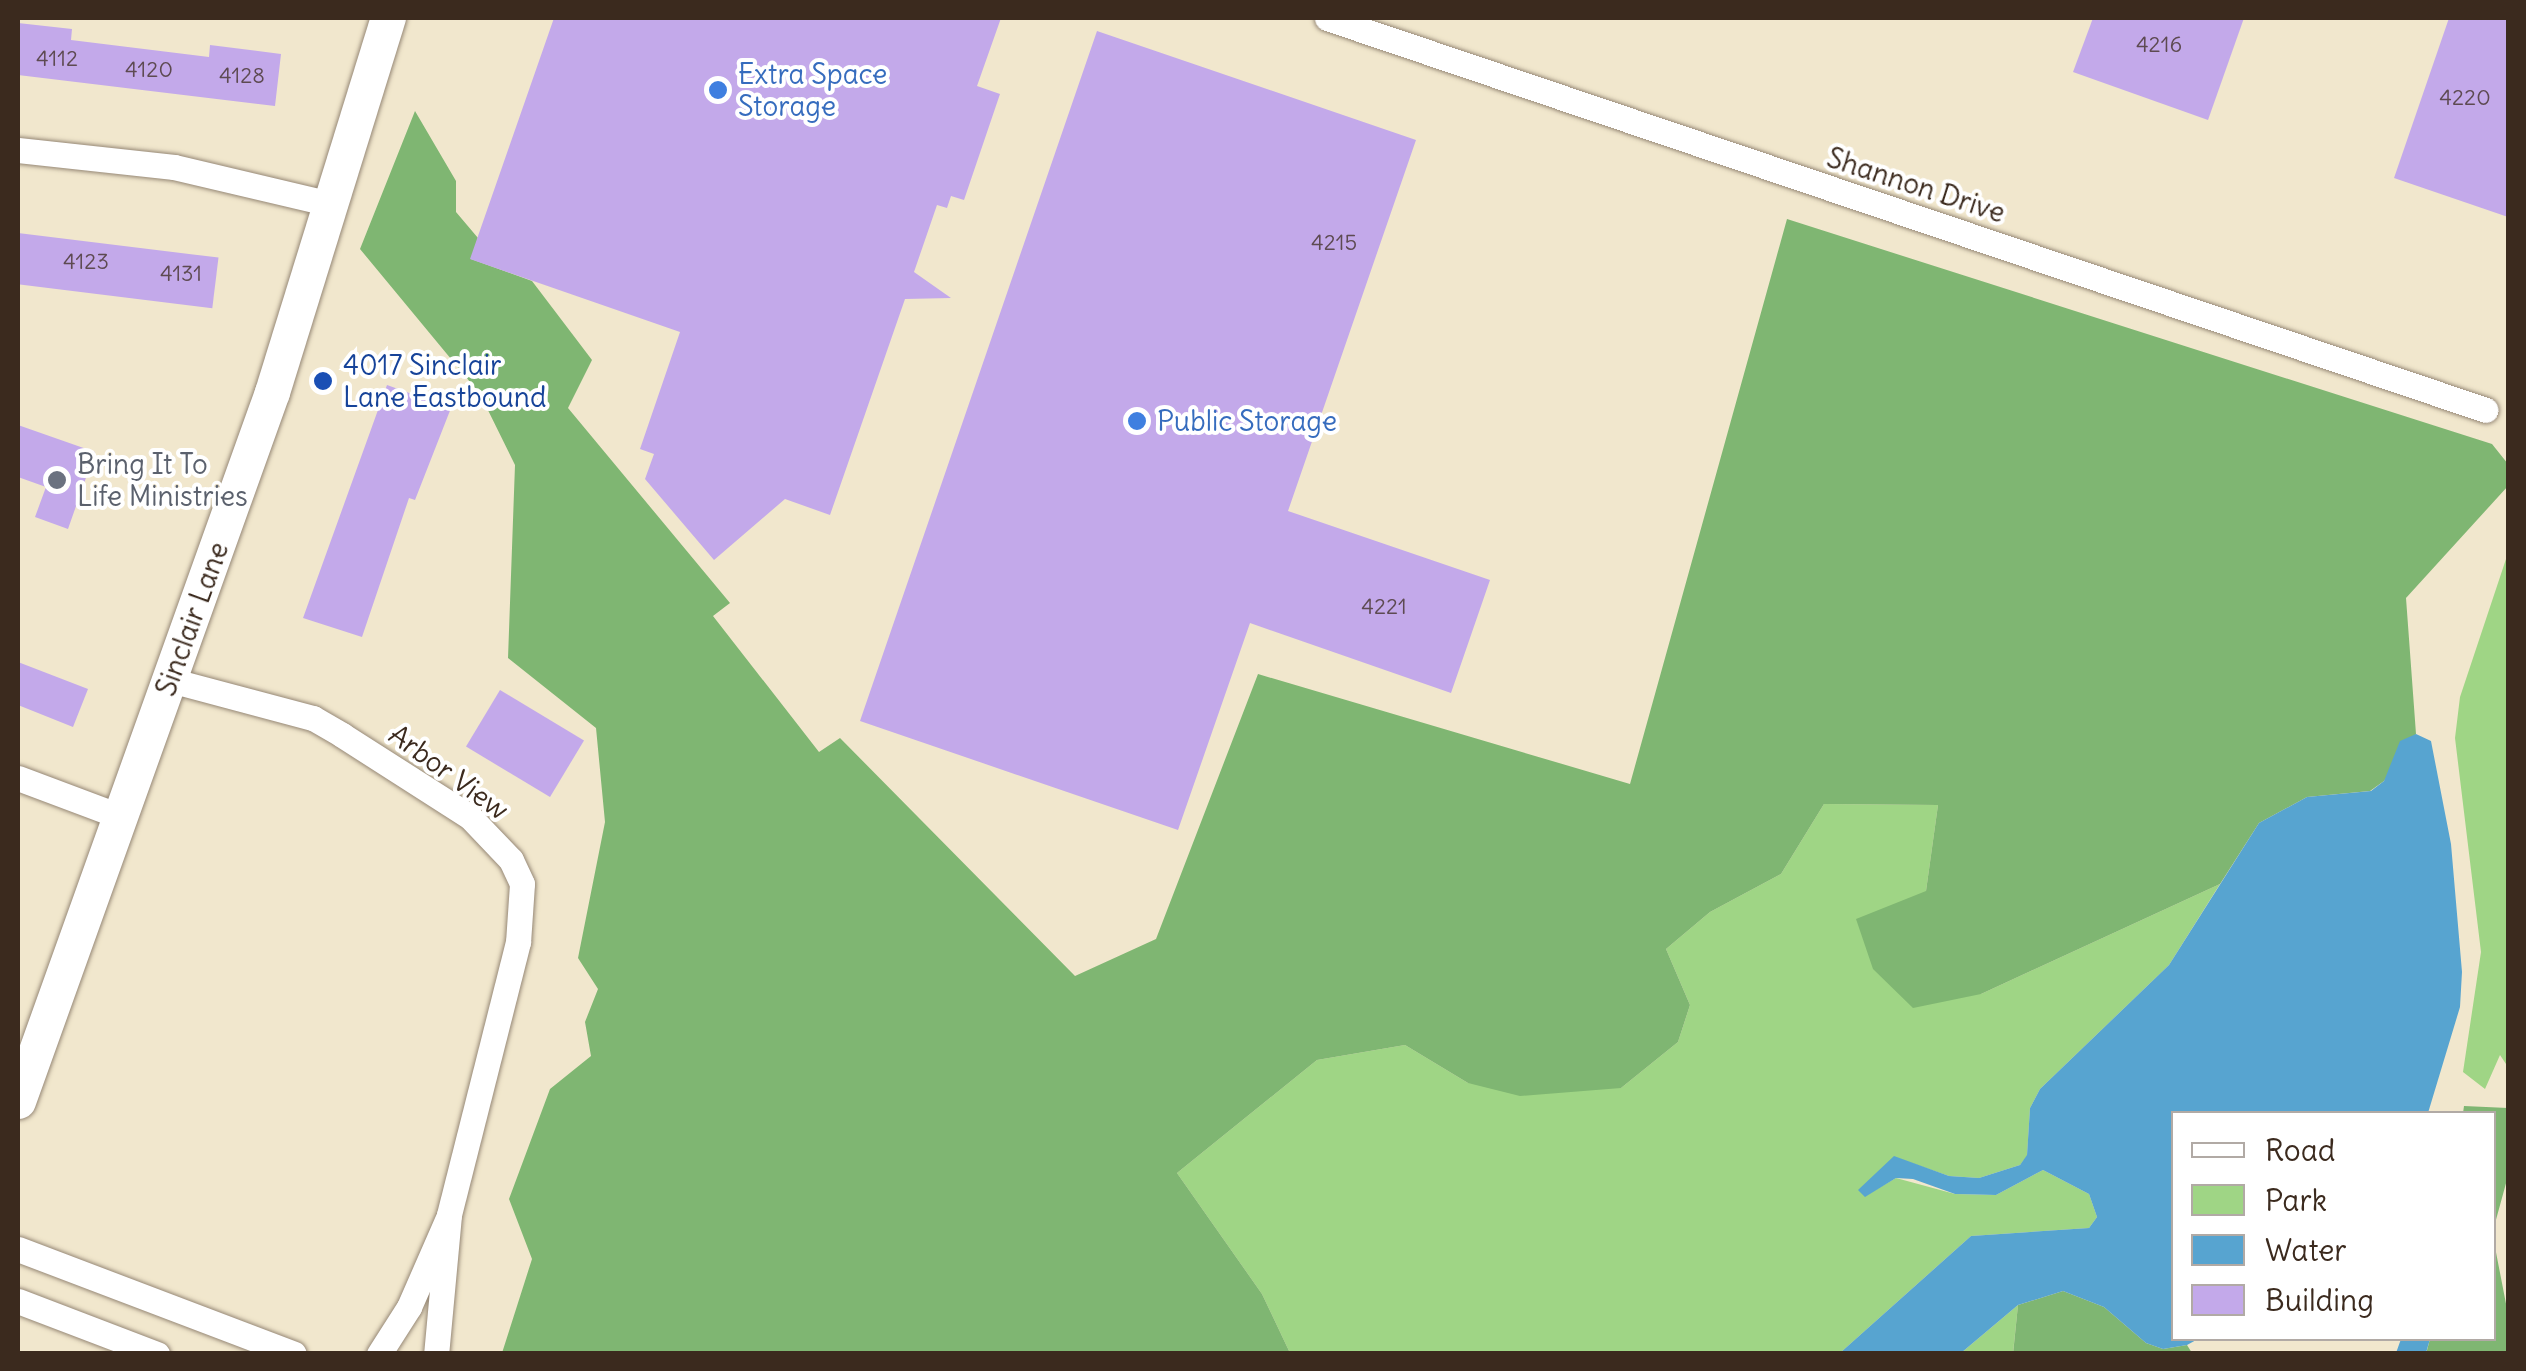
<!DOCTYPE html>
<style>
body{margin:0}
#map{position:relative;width:2526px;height:1371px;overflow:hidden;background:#f1e7cd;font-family:Delius,sans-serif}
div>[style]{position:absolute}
.green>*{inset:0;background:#9fd585}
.forest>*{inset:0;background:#7fb672}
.water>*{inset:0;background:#57a4d0}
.building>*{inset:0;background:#c3a9ea;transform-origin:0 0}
.roads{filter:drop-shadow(0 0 2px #968876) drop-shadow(0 0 2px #968876)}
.street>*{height:25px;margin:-12.5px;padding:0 12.5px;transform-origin:12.5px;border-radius:12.5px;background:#fff}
.secondary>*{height:35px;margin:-17.5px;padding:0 17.5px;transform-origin:17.5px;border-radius:17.5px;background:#fff}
.dots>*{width:28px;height:28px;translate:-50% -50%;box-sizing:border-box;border:5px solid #fff;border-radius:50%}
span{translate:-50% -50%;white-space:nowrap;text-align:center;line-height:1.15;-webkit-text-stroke:8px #fff;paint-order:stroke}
.number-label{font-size:22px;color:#5d4a51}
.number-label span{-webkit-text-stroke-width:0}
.shop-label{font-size:28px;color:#366cbe}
.left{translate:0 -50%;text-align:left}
.street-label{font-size:28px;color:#3b2a1e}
.transit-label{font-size:28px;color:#164399}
.worship-label{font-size:28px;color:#5b616d}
.frame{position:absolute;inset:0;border:20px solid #3b2a1e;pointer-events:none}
.legend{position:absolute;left:2171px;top:1111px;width:325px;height:230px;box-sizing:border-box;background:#fff;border:2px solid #b1aaa5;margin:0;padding:12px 18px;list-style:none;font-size:30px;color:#3b2a1e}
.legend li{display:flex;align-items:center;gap:20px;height:50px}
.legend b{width:50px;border:2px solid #b1aaa5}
</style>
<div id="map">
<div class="green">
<i style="clip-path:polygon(2508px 553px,2508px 1067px,2500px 1055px,2485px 1089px,2463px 1072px,2481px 952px,2455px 738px,2460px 697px)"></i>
<i style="clip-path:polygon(1824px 804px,1938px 805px,1926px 891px,1981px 994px,2220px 884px,2169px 965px,2040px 1089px,2030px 1108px,2027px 1156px,2020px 1165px,1979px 1178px,1949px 1176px,1894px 1157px,1865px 1196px,1896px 1178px,1955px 1194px,1996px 1195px,2043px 1170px,2089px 1194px,2097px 1217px,2089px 1228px,1971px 1236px,1840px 1353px,1290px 1353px,1262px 1294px,1177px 1173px,1317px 1060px,1405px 1045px,1468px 1083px,1621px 1088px,1678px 1042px,1690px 1005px,1666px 949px,1710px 912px,1781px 874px)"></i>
<i style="clip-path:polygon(2018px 1305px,2013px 1353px,1961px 1353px)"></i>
</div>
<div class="forest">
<i style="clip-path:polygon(415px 111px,456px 181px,456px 212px,478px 238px,471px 259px,532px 281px,592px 360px,568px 408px,730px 603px,713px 616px,819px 752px,840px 738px,1075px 976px,1156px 939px,1258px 674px,1630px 784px,1787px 219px,2492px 444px,2508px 464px,2508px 486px,2406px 598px,2416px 734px,2384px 781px,2370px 791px,2307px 797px,2259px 823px,2220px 884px,1981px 994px,1913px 1008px,1873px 969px,1856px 919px,1926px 891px,1938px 805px,1824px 804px,1781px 874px,1710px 912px,1666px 949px,1690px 1005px,1678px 1042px,1621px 1088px,1520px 1096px,1468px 1083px,1405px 1045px,1317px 1060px,1177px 1173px,1262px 1294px,1290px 1353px,502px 1353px,532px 1259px,509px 1199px,550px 1089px,591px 1056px,585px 1022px,598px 989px,578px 958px,605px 822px,596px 728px,508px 658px,515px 465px,480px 394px,360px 249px)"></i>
<i style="clip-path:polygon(2464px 1106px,2508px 1108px,2508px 1176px,2494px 1227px,2494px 1114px,2463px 1113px)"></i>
<i style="clip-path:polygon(2494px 1242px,2508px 1314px,2508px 1353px,2426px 1354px,2430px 1339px,2494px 1338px)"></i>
<i style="clip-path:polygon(2063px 1291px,2104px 1307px,2146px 1343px,2163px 1349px,2187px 1345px,2192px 1353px,2013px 1354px,2018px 1305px)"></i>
</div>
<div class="water">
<i style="clip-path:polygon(2416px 734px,2431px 741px,2451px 844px,2462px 972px,2460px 1007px,2428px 1113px,2174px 1114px,2174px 1338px,2198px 1339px,2187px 1345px,2163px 1349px,2146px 1343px,2104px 1307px,2063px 1291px,2018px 1305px,1961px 1353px,1840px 1353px,1971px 1236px,2089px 1228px,2097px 1217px,2089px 1194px,2043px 1170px,1996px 1195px,1955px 1194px,1913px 1179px,1896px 1178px,1865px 1197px,1858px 1190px,1894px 1156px,1949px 1176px,1979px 1178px,2020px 1165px,2027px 1155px,2030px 1108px,2040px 1089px,2169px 965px,2259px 823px,2307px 797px,2371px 791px,2384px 781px,2400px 741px)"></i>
<i style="clip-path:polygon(2401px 1339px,2430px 1339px,2426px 1353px,2396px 1353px)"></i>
</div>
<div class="building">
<i style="clip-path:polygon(554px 18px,1001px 18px,977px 86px,1000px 94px,964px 200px,951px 196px,947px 208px,937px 205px,914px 272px,951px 298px,905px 299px,830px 515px,785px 499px,714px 560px,645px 479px,654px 454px,640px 449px,680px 332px,470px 259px)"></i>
<i style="clip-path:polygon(2093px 18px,2244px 18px,2208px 120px,2073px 72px)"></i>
<i style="clip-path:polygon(2449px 18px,2508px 18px,2508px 217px,2394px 178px)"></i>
<i style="clip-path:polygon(18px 23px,72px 29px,71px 40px,209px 57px,210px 45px,281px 54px,275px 106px,18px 75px)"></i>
<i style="clip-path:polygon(1097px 31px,1416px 140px,1288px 511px,1490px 580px,1451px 693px,1250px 623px,1178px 830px,860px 721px)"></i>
<i style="left:18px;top:233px;width:202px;height:51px;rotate:7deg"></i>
<i style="clip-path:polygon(387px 385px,451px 408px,415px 500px,409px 498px,362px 637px,303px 618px)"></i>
<i style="clip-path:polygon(18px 425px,95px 452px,68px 529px,35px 517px,46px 487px,18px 477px)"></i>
<i style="clip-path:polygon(18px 662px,88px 689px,73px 727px,18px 705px)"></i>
<i style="left:500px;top:690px;width:98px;height:66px;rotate:31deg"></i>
</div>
<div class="roads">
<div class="street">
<i style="left:1327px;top:18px;width:1223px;rotate:18.69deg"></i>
<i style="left:18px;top:150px;width:157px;rotate:6.2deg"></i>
<i style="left:174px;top:167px;width:165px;rotate:13.3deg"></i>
<i style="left:170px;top:680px;width:148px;rotate:14.9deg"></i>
<i style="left:313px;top:718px;width:34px;rotate:30deg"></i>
<i style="left:342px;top:735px;width:152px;rotate:32.6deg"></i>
<i style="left:470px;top:817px;width:59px;rotate:46.4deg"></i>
<i style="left:511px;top:860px;width:26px;rotate:65deg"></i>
<i style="left:522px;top:884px;width:58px;rotate:93.9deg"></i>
<i style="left:518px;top:942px;width:282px;rotate:104.2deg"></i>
<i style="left:449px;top:1215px;width:140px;rotate:95.3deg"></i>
<i style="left:18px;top:778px;width:111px;rotate:20.6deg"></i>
<i style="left:18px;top:1249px;width:295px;rotate:20.8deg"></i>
<i style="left:18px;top:1301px;width:149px;rotate:20.9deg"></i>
<i style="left:379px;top:1354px;width:56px;rotate:-57.4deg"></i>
<i style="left:409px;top:1307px;width:95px;rotate:-66.4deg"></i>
</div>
<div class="secondary">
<i style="left:18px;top:1101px;width:753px;rotate:-70.29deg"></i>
<i style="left:272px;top:392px;width:392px;rotate:-72.8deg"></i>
</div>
</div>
<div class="dots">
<i style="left:718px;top:90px;background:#3f7fe0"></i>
<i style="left:323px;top:381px;background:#1a4fb4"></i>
<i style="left:1137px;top:421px;background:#3f7fe0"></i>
<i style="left:57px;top:480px;background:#6b7280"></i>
</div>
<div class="number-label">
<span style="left:2159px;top:45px">4216</span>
<span style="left:57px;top:59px">4112</span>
<span style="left:149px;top:70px">4120</span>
<span style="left:242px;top:76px">4128</span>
<span style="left:2465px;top:98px">4220</span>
<span style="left:1334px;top:243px">4215</span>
<span style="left:86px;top:262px">4123</span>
<span style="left:181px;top:274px">4131</span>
<span style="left:1384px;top:607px">4221</span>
</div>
<div class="shop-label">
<span class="left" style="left:738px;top:90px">Extra Space<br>Storage</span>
<span class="left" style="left:1157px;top:421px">Public Storage</span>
</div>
<div class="street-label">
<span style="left:1916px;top:185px;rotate:18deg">Shannon Drive</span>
<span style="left:192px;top:619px;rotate:-70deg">Sinclair Lane</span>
<span style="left:449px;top:772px;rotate:36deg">Arbor View</span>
</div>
<div class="transit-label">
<span class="left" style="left:343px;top:381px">4017 Sinclair<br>Lane Eastbound</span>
</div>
<div class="worship-label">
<span class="left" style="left:77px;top:480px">Bring It To<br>Life Ministries</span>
</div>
<div class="frame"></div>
<ul class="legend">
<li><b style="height:12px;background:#fff"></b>Road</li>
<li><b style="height:28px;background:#9fd585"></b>Park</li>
<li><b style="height:28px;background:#57a4d0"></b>Water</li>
<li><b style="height:28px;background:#c3a9ea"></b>Building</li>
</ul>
</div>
